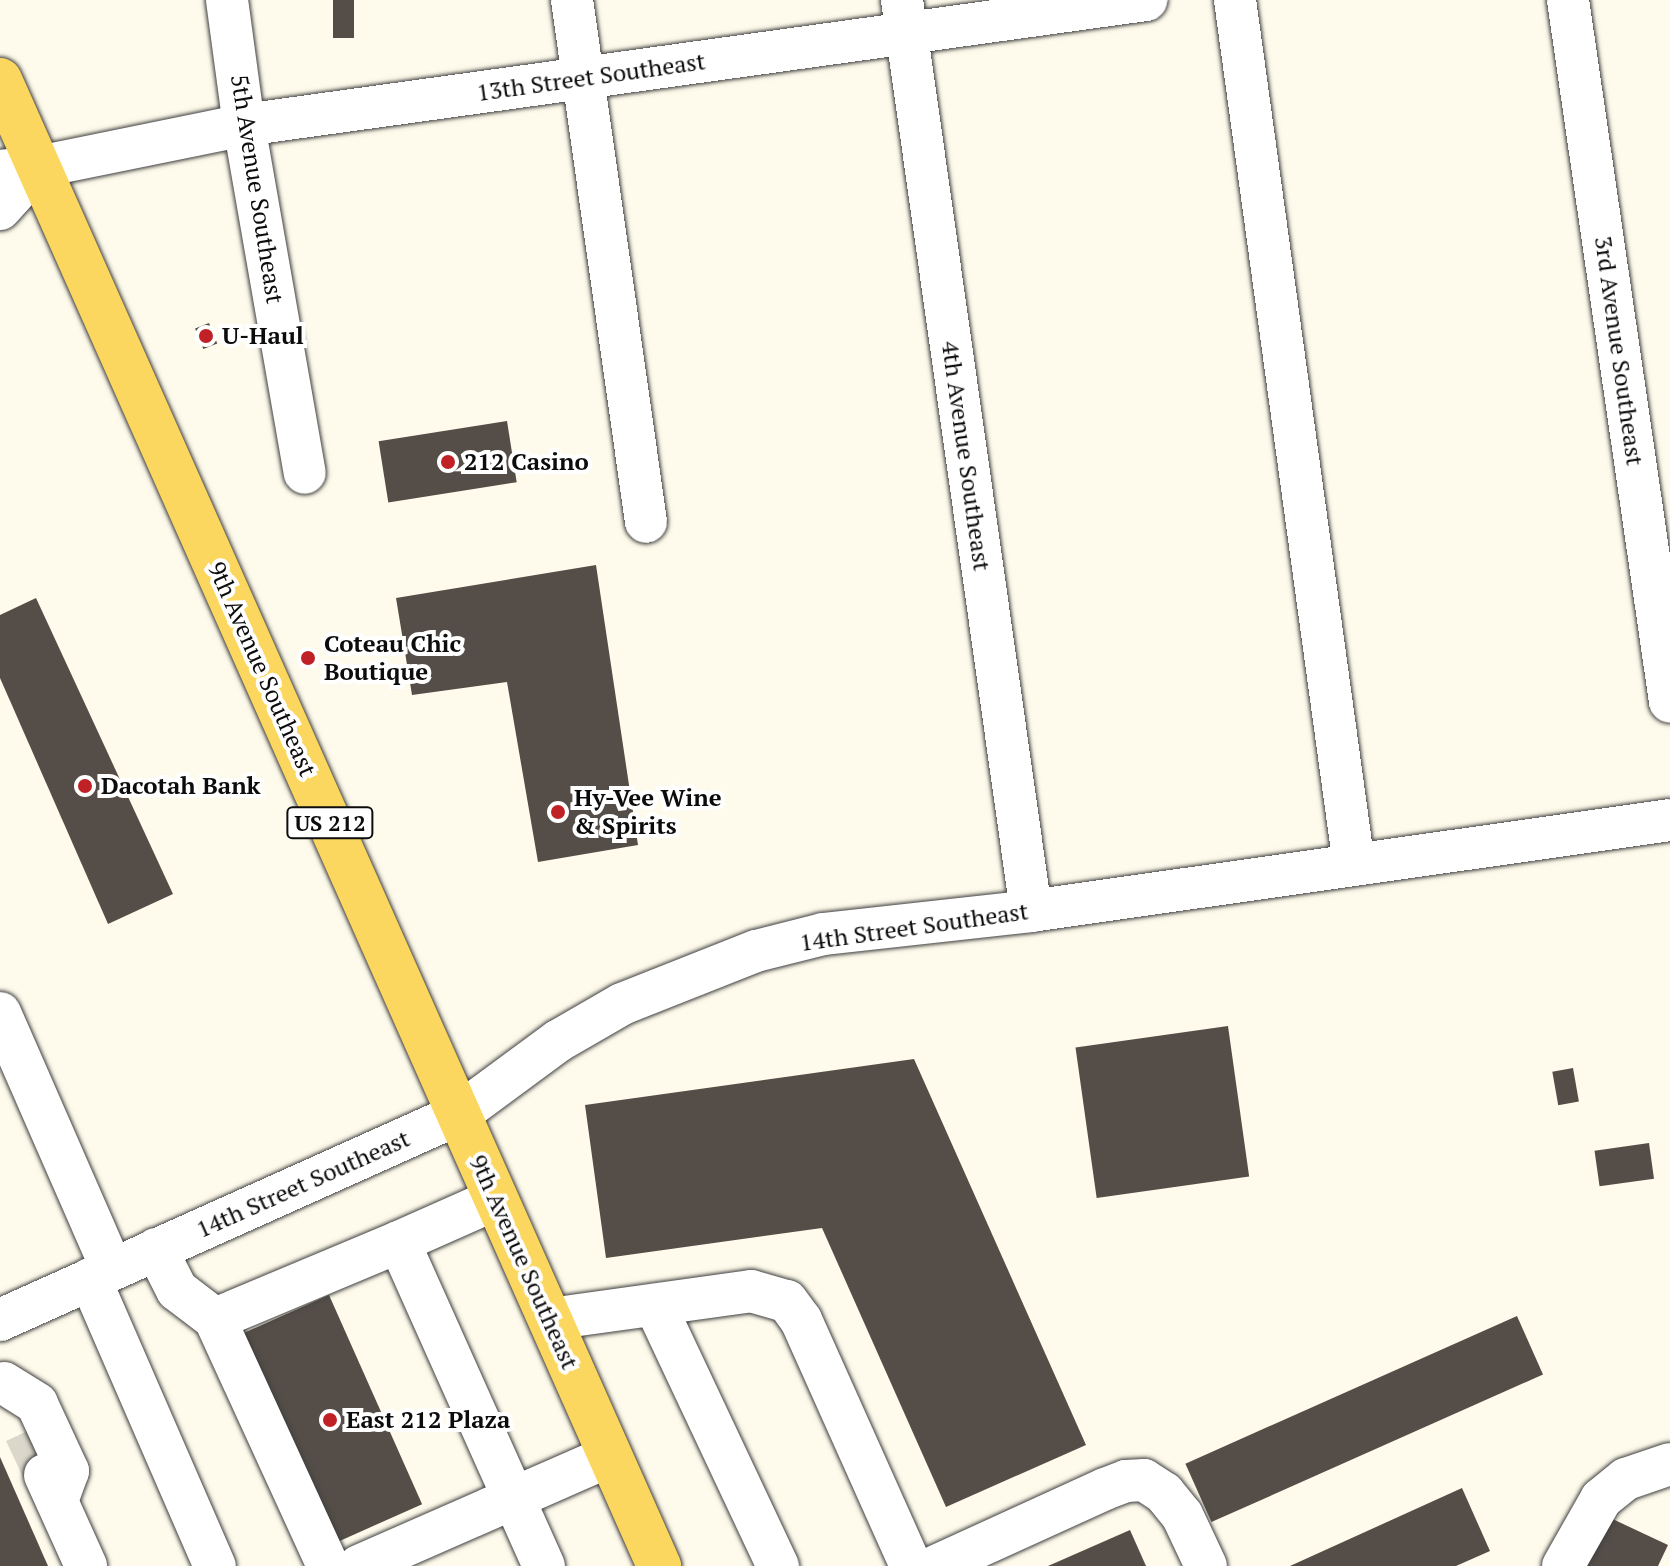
<!DOCTYPE html>
<style>
body{margin:0}
#map{position:relative;width:1670px;height:1566px;overflow:hidden;background:#fffbec;font-family:"PT Serif",serif}
div>[style]{position:absolute}
.building>*{inset:0;background:#554e48;transform-origin:0 0}
.minor-tunnel>*{height:42px;margin-top:-21px;transform-origin:0;background:repeating-linear-gradient(90deg,#dbd7ca 0 42px,transparent 0 63px)}
.roads{filter:drop-shadow(0 0 2px #3f3f3f) drop-shadow(0 0 2px #3f3f3f)}
.minor>*{height:42px;margin:-21px;padding:0 21px;transform-origin:21px;border-radius:21px;background:#fff}
.major>*{height:44px;margin:-22px;padding:0 22px;transform-origin:22px;border-radius:22px;background:#fcd75f}
.dots>*{width:22px;height:22px;translate:-50% -50%;box-sizing:border-box;border:4px solid #fff;border-radius:50%}
span{translate:-50% -50%;white-space:nowrap;text-align:center;line-height:1.15;-webkit-text-stroke:8px #fff;paint-order:stroke}
.shield-label span{padding:2px 6px;background:#fff;border:2px solid;border-radius:6px;-webkit-text-stroke-width:0}
.shield-label{font-size:22px;color:#0c0c0c;font-weight:700}
.street-label{font-size:24px;color:#0c0c0c}
.poi-label{font-size:24px;color:#0c0c0c;font-weight:700}
.left{translate:0 -50%;text-align:left}
</style>
<div id="map">
<div class="building">
<i style="left:333px;top:0;width:21px;height:38px"></i>
<i style="left:209px;top:323px;width:22px;height:15px;rotate:68deg"></i>
<i style="left:507px;top:421px;width:62px;height:130px;rotate:81deg"></i>
<i style="clip-path:polygon(596px 565px,638px 845px,538px 862px,507px 682px,412px 695px,396px 598px)"></i>
<i style="clip-path:polygon(36px 598px,173px 894px,108px 924px,0 678px,0 615px)"></i>
<i style="left:1228px;top:1026px;width:152px;height:154px;rotate:82deg"></i>
<i style="clip-path:polygon(914px 1059px,1086px 1445px,946px 1507px,822px 1228px,606px 1258px,585px 1105px)"></i>
<i style="left:1573px;top:1068px;width:34px;height:21px;rotate:80deg"></i>
<i style="left:1649px;top:1143px;width:36px;height:55px;rotate:82deg"></i>
<i style="left:329px;top:1295px;width:229px;height:100px;rotate:66deg"></i>
<i style="left:1517px;top:1316px;width:64px;height:363px;rotate:66deg"></i>
<i style="clip-path:polygon(0 1457px,48px 1566px,0 1566px)"></i>
<i style="clip-path:polygon(1462px 1488px,1490px 1551px,1456px 1566px,1290px 1566px)"></i>
<i style="clip-path:polygon(1604px 1515px,1668px 1545px,1658px 1566px,1580px 1566px)"></i>
<i style="clip-path:polygon(1130px 1530px,1146px 1566px,1048px 1566px)"></i>
</div>
<div class="minor-tunnel">
<i style="left:25px;top:1432px;width:42px;rotate:64.7deg"></i>
</div>
<div class="roads">
<div class="minor">
<i style="left:227px;top:0;width:126px;rotate:82.3deg"></i>
<i style="left:244px;top:125px;width:353px;rotate:80.1deg"></i>
<i style="left:572px;top:0;width:527px;rotate:81.93deg"></i>
<i style="left:902px;top:0;width:920px;rotate:81.94deg"></i>
<i style="left:1235px;top:0;width:873px;rotate:82.17deg"></i>
<i style="left:1568px;top:0;width:709px;rotate:81.73deg"></i>
<i style="left:0;top:171px;width:38px;rotate:-6deg"></i>
<i style="left:38px;top:167px;width:210px;rotate:-11.5deg"></i>
<i style="left:244px;top:125px;width:911px;rotate:-7.89deg"></i>
<i style="left:0;top:209px;width:57px;rotate:-47.9deg"></i>
<i style="left:0;top:1013px;width:279px;rotate:66.4deg"></i>
<i style="left:399px;top:1242px;width:106px;rotate:-23.9deg"></i>
<i style="left:156px;top:1249px;width:46px;rotate:62.9deg"></i>
<i style="left:177px;top:1290px;width:48px;rotate:37.3deg"></i>
<i style="left:90px;top:1279px;width:313px;rotate:66.5deg"></i>
<i style="left:655px;top:1305px;width:289px;rotate:64.8deg"></i>
<i style="left:550px;top:1319px;width:203px;rotate:-7.9deg"></i>
<i style="left:751px;top:1291px;width:37px;rotate:16deg"></i>
<i style="left:787px;top:1301px;width:24px;rotate:54deg"></i>
<i style="left:801px;top:1320px;width:269px;rotate:65.9deg"></i>
<i style="left:0;top:1320px;width:503px;rotate:-24.17deg"></i>
<i style="left:459px;top:1114px;width:123px;rotate:-36.4deg"></i>
<i style="left:558px;top:1041px;width:74px;rotate:-30deg"></i>
<i style="left:622px;top:1004px;width:144px;rotate:-21.6deg"></i>
<i style="left:756px;top:951px;width:69px;rotate:-14.2deg"></i>
<i style="left:823px;top:934px;width:209px;rotate:-6.3deg"></i>
<i style="left:1031px;top:911px;width:645px;rotate:-8.1deg"></i>
<i style="left:4px;top:1383px;width:39px;rotate:32deg"></i>
<i style="left:37px;top:1404px;width:74px;rotate:65.2deg"></i>
<i style="left:68px;top:1471px;width:32px;rotate:110deg"></i>
<i style="left:45px;top:1475px;width:100px;rotate:65.7deg"></i>
<i style="left:328px;top:1566px;width:272px;rotate:-114.6deg"></i>
<i style="left:215px;top:1319px;width:199px;rotate:-22.7deg"></i>
<i style="left:399px;top:1242px;width:355px;rotate:65.9deg"></i>
<i style="left:359px;top:1566px;width:274px;rotate:-23.7deg"></i>
<i style="left:936px;top:1566px;width:186px;rotate:-24.5deg"></i>
<i style="left:1105px;top:1489px;width:22px;rotate:-21deg"></i>
<i style="left:1126px;top:1481px;width:18px;rotate:-3deg"></i>
<i style="left:1144px;top:1480px;width:24px;rotate:33deg"></i>
<i style="left:1164px;top:1493px;width:28px;rotate:51deg"></i>
<i style="left:1182px;top:1515px;width:56px;rotate:64.8deg"></i>
<i style="left:1563px;top:1566px;width:77px;rotate:-60.4deg"></i>
<i style="left:1601px;top:1499px;width:32px;rotate:-39deg"></i>
<i style="left:1626px;top:1479px;width:46px;rotate:-18.8deg"></i>
</div>
<div class="major">
<i style="left:0;top:80px;width:1626px;rotate:66.08deg"></i>
</div>
</div>
<div class="dots">
<i style="left:206px;top:336px;background:#c02127"></i>
<i style="left:448px;top:462px;background:#c02127"></i>
<i style="left:308px;top:658px;background:#c02127"></i>
<i style="left:85px;top:786px;background:#c02127"></i>
<i style="left:558px;top:812px;background:#c02127"></i>
<i style="left:330px;top:1420px;background:#c02127"></i>
</div>
<div class="shield-label">
<span style="left:330px;top:823px">US 212</span>
</div>
<div class="street-label">
<span style="left:591px;top:77px;rotate:-8deg">13th Street Southeast</span>
<span style="left:257px;top:189px;rotate:81deg">5th Avenue Southeast</span>
<span style="left:1619px;top:351px;rotate:82deg">3rd Avenue Southeast</span>
<span style="left:966px;top:456px;rotate:82deg">4th Avenue Southeast</span>
<span style="left:262px;top:669px;rotate:66deg">9th Avenue Southeast</span>
<span style="left:914px;top:927px;rotate:-8deg">14th Street Southeast</span>
<span style="left:303px;top:1184px;rotate:-24deg">14th Street Southeast</span>
<span style="left:524px;top:1262px;rotate:66deg">9th Avenue Southeast</span>
</div>
<div class="poi-label">
<span class="left" style="left:222px;top:336px">U-Haul</span>
<span class="left" style="left:464px;top:462px">212 Casino</span>
<span class="left" style="left:324px;top:658px">Coteau Chic<br>Boutique</span>
<span class="left" style="left:101px;top:786px">Dacotah Bank</span>
<span class="left" style="left:574px;top:812px">Hy-Vee Wine<br>&amp; Spirits</span>
<span class="left" style="left:346px;top:1420px">East 212 Plaza</span>
</div>
</div>
